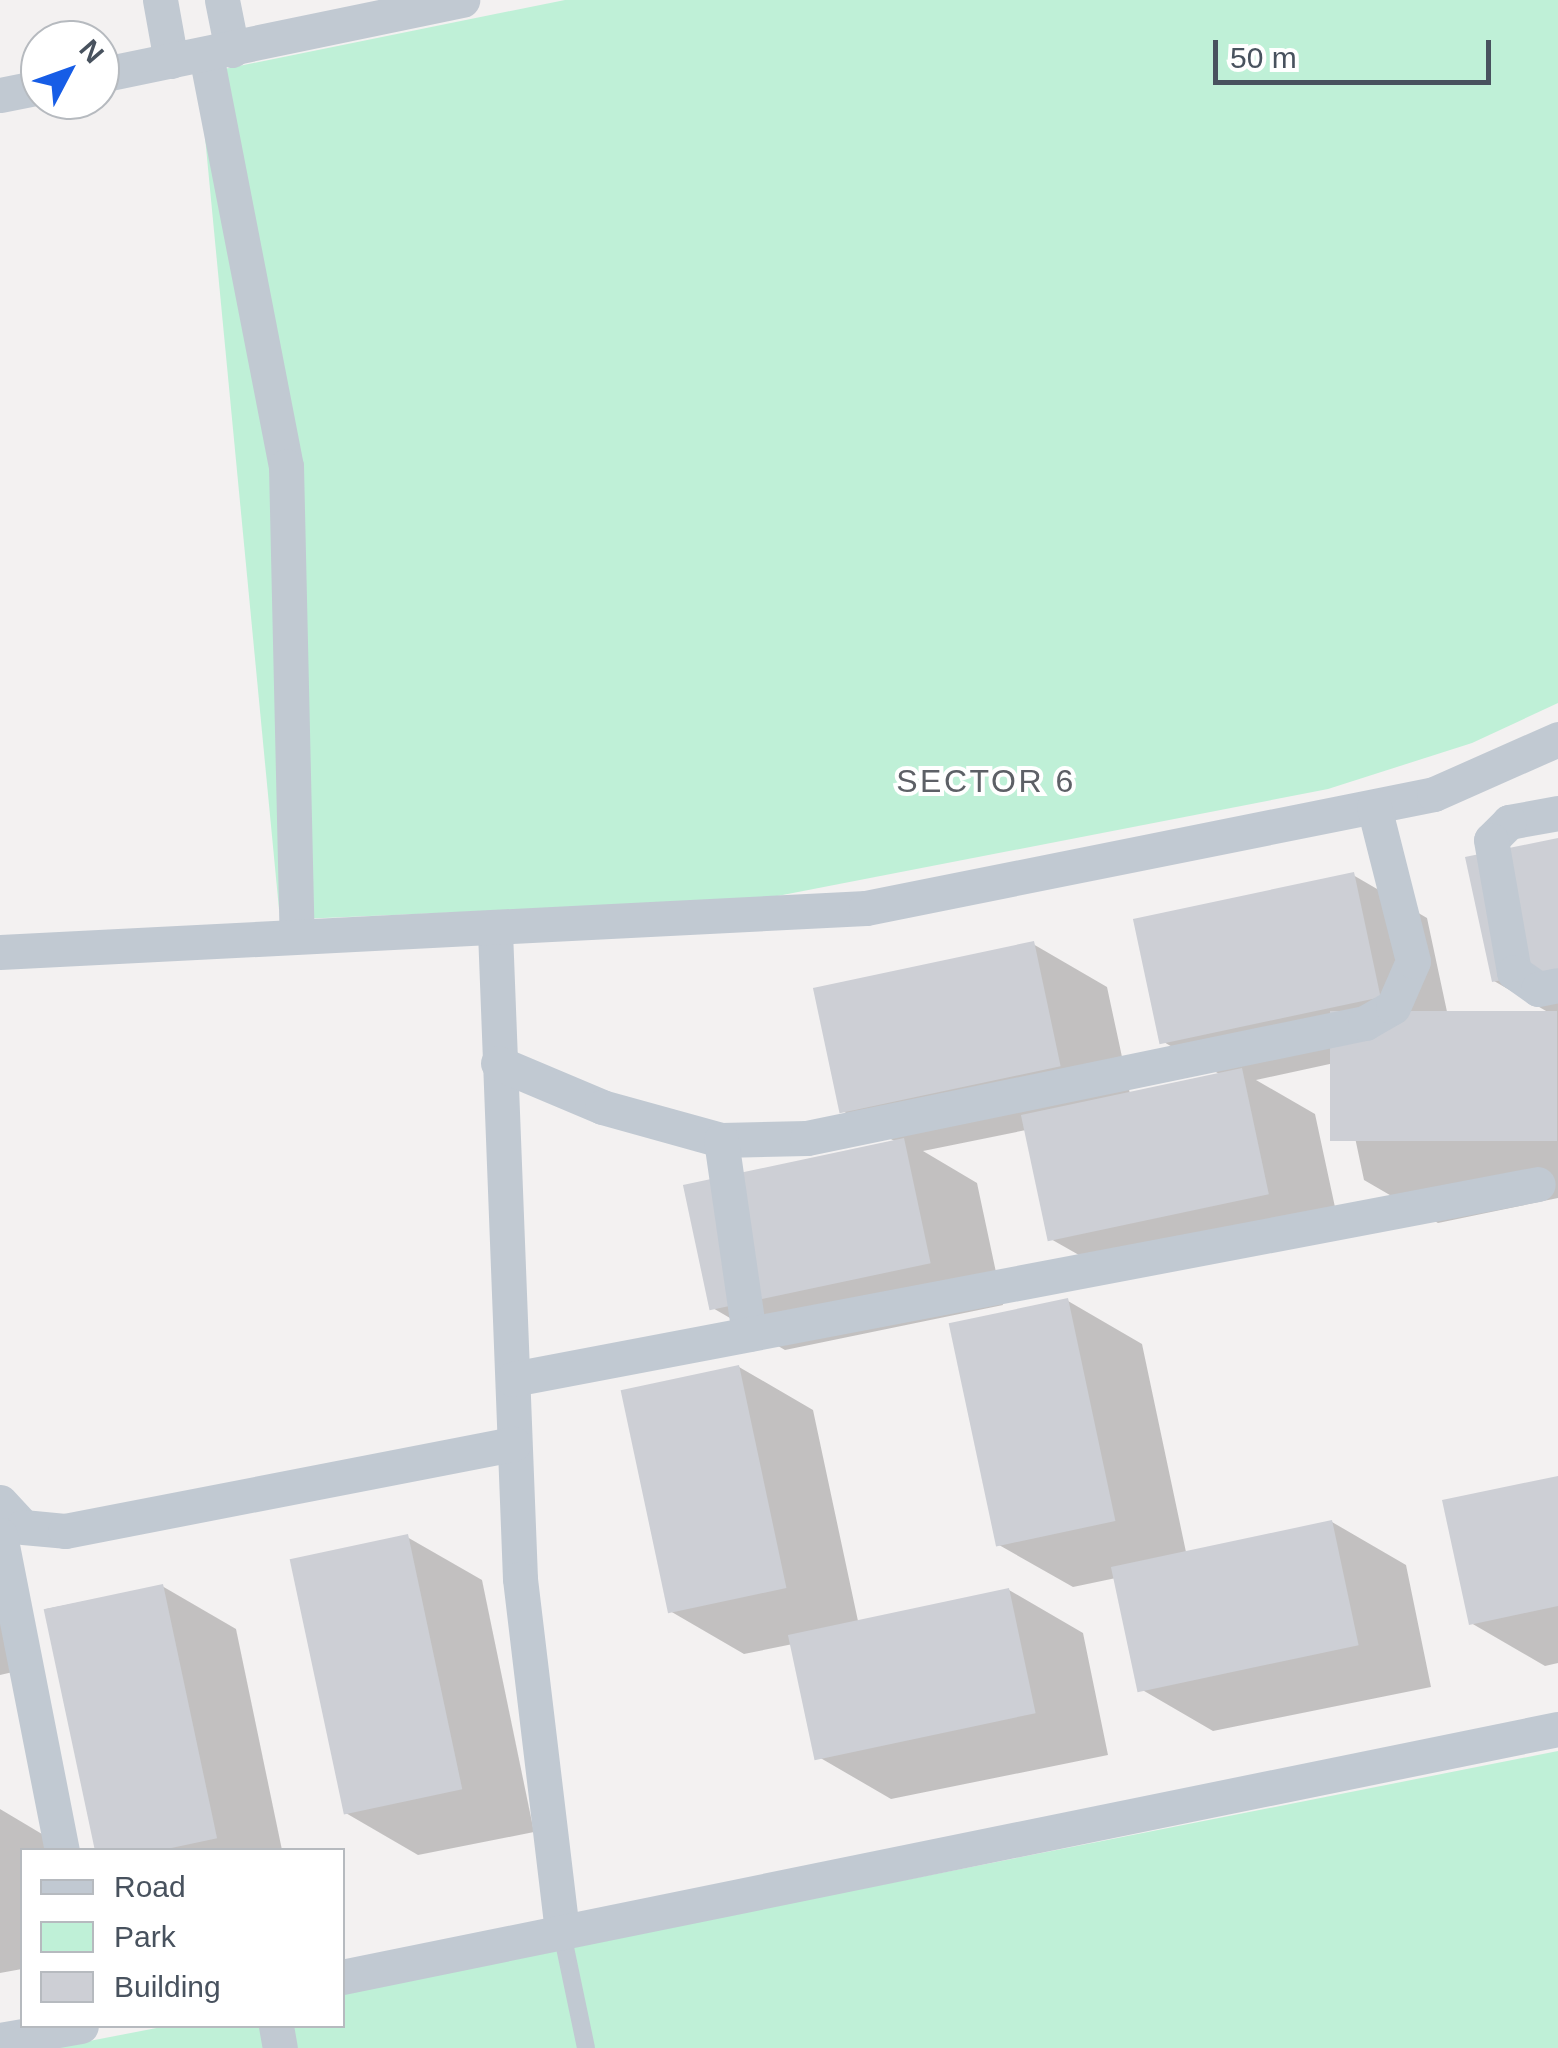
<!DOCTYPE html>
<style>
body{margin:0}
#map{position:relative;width:1558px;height:2048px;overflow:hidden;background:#f3f1f1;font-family:Helvetica,sans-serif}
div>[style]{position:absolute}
.green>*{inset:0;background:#bff0d7}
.shadow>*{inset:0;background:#0003}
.building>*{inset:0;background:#cdcfd5;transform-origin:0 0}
.service>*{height:18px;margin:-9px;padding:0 9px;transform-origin:9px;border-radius:9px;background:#c1c9d2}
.minor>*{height:35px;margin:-17.5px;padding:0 17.5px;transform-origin:17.5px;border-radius:17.5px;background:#c1c9d2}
span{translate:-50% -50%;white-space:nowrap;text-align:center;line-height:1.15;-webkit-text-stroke:8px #fff;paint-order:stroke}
.neighbourhood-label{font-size:32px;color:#5d6066;letter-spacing:2.5px}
.legend{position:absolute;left:20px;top:1848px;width:325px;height:180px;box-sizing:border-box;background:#fff;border:2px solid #b6babf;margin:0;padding:12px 18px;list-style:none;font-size:30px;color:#48525e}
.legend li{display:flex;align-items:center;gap:20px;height:50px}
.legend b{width:50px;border:2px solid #b6babf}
.north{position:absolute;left:20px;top:20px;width:100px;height:100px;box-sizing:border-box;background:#fff;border:2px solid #b6babf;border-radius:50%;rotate:49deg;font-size:28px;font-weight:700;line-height:40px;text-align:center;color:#48525e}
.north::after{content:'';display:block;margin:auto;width:35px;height:45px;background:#175de6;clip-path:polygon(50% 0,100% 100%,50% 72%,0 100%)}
.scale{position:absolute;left:1213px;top:40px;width:278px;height:45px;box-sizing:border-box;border:5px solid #48525e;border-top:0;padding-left:12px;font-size:30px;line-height:35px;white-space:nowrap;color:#48525e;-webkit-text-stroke:8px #fff;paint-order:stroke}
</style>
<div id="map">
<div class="green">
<i style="clip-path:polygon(565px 0,1558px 0,1558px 703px,1472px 743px,1328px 789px,762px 899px,300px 919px,279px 909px,199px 74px)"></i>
<i style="clip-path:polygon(1558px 1751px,1558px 2048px,53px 2048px,167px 2026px,342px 2026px,343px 1991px)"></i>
</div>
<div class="shadow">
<i style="clip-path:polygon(1558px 841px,1558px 1198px,1438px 1223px,1364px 1180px,1339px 1062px,1256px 1080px,1315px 1114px,1341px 1235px,1123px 1280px,1049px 1238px,1026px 1130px,923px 1151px,977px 1183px,1003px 1305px,785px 1350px,711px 1307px,896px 1142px,841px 1110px,1033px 944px,1107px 987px,1130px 1094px,1221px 1075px,1162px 1041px,1353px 875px,1427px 918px,1452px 1035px,1553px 1015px,1494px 981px)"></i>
<i style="clip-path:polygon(1068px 1301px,1142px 1344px,1186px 1552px,1332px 1522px,1406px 1565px,1431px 1687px,1213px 1731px,1139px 1688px,1116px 1578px,1073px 1587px,999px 1545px)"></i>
<i style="clip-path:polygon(739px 1367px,813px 1410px,858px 1621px,1009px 1590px,1083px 1633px,1108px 1755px,891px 1799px,817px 1756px,793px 1644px,744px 1654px,670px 1611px)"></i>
<i style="clip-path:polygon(1558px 1478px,1558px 1663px,1545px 1666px,1471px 1623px)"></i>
<i style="clip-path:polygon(407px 1537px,482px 1580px,534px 1832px,418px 1855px,344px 1812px)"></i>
<i style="clip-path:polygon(162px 1586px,236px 1629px,282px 1850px,96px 1850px,46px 1609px)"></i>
<i style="clip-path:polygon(0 1610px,13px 1672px,0 1675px)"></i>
<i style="clip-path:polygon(0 1809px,47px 1837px,50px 1850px,22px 1850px,22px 1969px,0 1973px)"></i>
</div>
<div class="building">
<i style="clip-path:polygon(1558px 838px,1558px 969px,1492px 982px,1465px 857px)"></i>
<i style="left:1354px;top:872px;width:128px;height:226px;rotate:78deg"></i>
<i style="left:1034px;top:941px;width:128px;height:226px;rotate:78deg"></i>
<i style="left:1557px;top:1011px;width:130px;height:227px;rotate:90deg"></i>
<i style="left:1242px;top:1068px;width:129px;height:226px;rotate:78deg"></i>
<i style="left:904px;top:1138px;width:128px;height:226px;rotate:78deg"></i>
<i style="left:1068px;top:1298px;width:228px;height:122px;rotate:78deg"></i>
<i style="left:739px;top:1365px;width:228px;height:121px;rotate:78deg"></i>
<i style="clip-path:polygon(1558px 1476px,1558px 1606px,1469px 1625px,1442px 1500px)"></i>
<i style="left:1332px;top:1520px;width:128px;height:226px;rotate:78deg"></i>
<i style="left:408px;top:1534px;width:261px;height:121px;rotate:78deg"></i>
<i style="left:163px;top:1584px;width:260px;height:122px;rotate:78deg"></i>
<i style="left:1009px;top:1588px;width:128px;height:226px;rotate:78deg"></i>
</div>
<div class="service">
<i style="left:562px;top:1933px;width:117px;rotate:78.2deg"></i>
</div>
<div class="minor">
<i style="left:160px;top:0;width:62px;rotate:79.8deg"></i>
<i style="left:222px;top:0;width:51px;rotate:78.7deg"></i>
<i style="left:206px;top:55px;width:419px;rotate:79deg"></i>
<i style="left:286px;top:466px;width:467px;rotate:88.7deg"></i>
<i style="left:100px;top:75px;width:370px;rotate:-11.7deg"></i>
<i style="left:0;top:95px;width:41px;rotate:-11.3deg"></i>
<i style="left:1558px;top:813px;width:50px;rotate:169.6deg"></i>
<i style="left:1509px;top:822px;width:25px;rotate:135deg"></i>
<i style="left:1491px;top:840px;width:134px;rotate:80.1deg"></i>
<i style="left:1514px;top:972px;width:29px;rotate:35deg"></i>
<i style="left:1538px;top:989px;width:20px;rotate:-11deg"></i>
<i style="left:495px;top:931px;width:648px;rotate:87.79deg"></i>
<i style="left:520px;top:1579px;width:356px;rotate:83.2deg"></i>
<i style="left:0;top:952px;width:867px;rotate:-2.91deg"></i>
<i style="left:866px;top:908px;width:579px;rotate:-11.35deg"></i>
<i style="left:1434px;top:794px;width:136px;rotate:-23.9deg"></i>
<i style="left:498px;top:1063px;width:113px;rotate:22.9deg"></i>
<i style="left:602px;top:1107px;width:123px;rotate:15.5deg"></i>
<i style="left:721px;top:1140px;width:86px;rotate:-1.3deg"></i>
<i style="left:807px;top:1138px;width:570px;rotate:-11.65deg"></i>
<i style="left:1365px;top:1023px;width:32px;rotate:-30deg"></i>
<i style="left:1393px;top:1007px;width:50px;rotate:-66.5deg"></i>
<i style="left:1413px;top:961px;width:159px;rotate:-104.2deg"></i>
<i style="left:721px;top:1140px;width:196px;rotate:81.8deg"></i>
<i style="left:513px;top:1379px;width:1043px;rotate:-10.77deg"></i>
<i style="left:0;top:1502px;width:34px;rotate:47deg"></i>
<i style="left:23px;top:1527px;width:42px;rotate:5.4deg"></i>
<i style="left:65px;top:1531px;width:457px;rotate:-11deg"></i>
<i style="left:0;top:1535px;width:321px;rotate:78.9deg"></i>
<i style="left:342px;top:1977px;width:1241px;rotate:-11.53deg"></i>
<i style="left:276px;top:2026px;width:22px;rotate:80deg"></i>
<i style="left:0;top:2040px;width:82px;rotate:-9.8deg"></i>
</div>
<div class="neighbourhood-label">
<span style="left:986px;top:781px">SECTOR 6</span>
</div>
<ul class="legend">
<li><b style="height:12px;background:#c1c9d2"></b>Road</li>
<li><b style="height:28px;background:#bff0d7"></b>Park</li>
<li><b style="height:28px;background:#cdcfd5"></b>Building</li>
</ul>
<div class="north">N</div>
<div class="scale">50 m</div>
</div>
